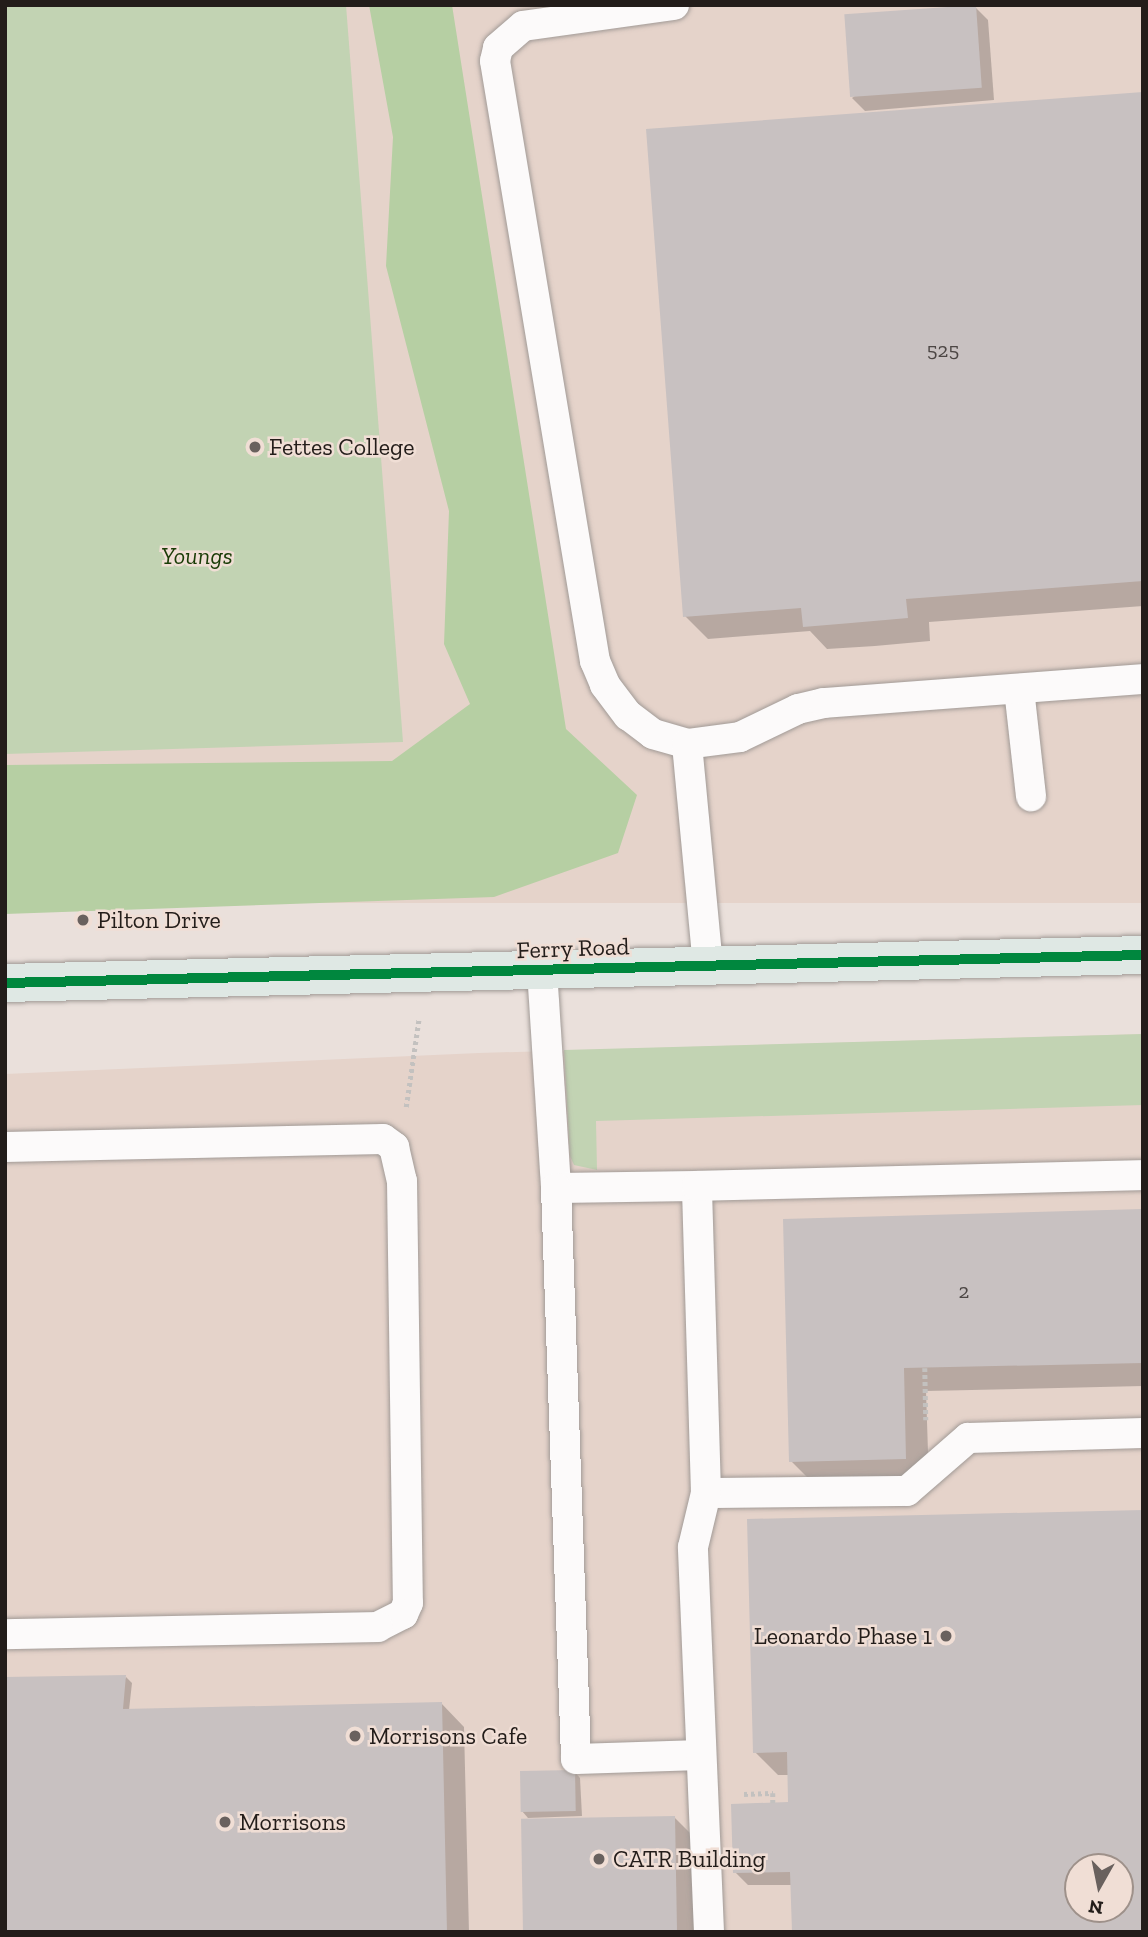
<!DOCTYPE html>
<style>
body{margin:0}
#map{position:relative;width:1148px;height:1937px;overflow:hidden;background:#eae0db;font-family:"Zilla Slab",serif}
div>[style]{position:absolute}
.built>*{inset:0;background:#e5d3ca;transform-origin:0 0}
.green>*{inset:0;background:#c2d3b3}
.forest>*{inset:0;background:#b6cfa3}
.shadow>*{inset:0;background:#0003}
.building>*{inset:0;background:#c8c1c1;transform-origin:0 0}
.path>*{height:4.5px;margin-top:-2.25px;transform-origin:0;background:repeating-linear-gradient(90deg,#c3c1bf 0 3.5px,transparent 0 7px)}
.roads{filter:drop-shadow(0 0 2px #a19a96) drop-shadow(0 0 2px #a19a96)}
.service>*{height:30px;margin:-15px;padding:0 15px;transform-origin:15px;border-radius:15px;background:#fcfafa}
.primary>*{height:38px;margin:-19px;padding:0 19px;transform-origin:19px;border-radius:19px;background:#dfe8e4}
.cycleway>*{height:10px;margin:-5px;padding:0 5px;transform-origin:5px;border-radius:5px;background:#00873e}
.dots>*{width:19px;height:19px;translate:-50% -50%;box-sizing:border-box;border:4px solid #f0ded5;border-radius:50%}
span{translate:-50% -50%;white-space:nowrap;text-align:center;line-height:1.15;-webkit-text-stroke:5px #f0ded5;paint-order:stroke}
.number-label{font-size:21px;color:#4c4644}
.number-label span{-webkit-text-stroke-width:0}
.poi-label{font-size:24px;color:#231d1a}
.left{translate:0 -50%;text-align:left}
.right{translate:-100% -50%;text-align:right}
.park-label{font-size:24px;color:#193c06;font-style:italic}
.street-label{font-size:24px;color:#231d1a}
.frame{position:absolute;inset:0;border:7px solid #231d1a;pointer-events:none}
.north{position:absolute;left:1064px;top:1853px;width:70px;height:70px;box-sizing:border-box;background:#f0ded5;border:2px solid #9e918a;border-radius:50%;rotate:189deg;font-size:19px;font-weight:700;line-height:28px;text-align:center;color:#231d1a}
.north::after{content:'';display:block;margin:auto;width:24px;height:32px;background:#69615e;clip-path:polygon(50% 0,100% 100%,50% 72%,0 100%)}
</style>
<div id="map">
<div class="built">
<i style="left:5px;top:5px;width:1138px;height:898px"></i>
<i style="clip-path:polygon(evenodd,1143px 1034px,1143px 1932px,5px 1932px,5px 1074px,479px 1053px,1143px 1034px,1078px 1867px,1120px 1867px,1120px 1909px,1078px 1909px,1078px 1867px)"></i>
</div>
<div class="green">
<i style="clip-path:polygon(5px 5px,346px 5px,403px 742px,5px 754px)"></i>
<i style="clip-path:polygon(1143px 1034px,1143px 1105px,596px 1121px,597px 1170px,574px 1165px,570px 1156px,564px 1050px)"></i>
</div>
<div class="forest">
<i style="clip-path:polygon(369px 5px,452px 5px,566px 729px,637px 795px,618px 853px,494px 897px,5px 914px,5px 765px,392px 761px,470px 704px,444px 644px,449px 511px,386px 266px,393px 137px)"></i>
</div>
<div class="shadow">
<i style="clip-path:polygon(975px 7px,988px 20px,994px 100px,865px 111px,852px 98px)"></i>
<i style="clip-path:polygon(1143px 94px,1143px 606px,929px 622px,930px 641px,875px 646px,827px 649px,810px 631px,708px 639px,685px 616px)"></i>
<i style="clip-path:polygon(1143px 1211px,1143px 1386px,926px 1391px,929px 1482px,814px 1484px,791px 1461px,785px 1220px)"></i>
<i style="clip-path:polygon(evenodd,1143px 1511px,1143px 1932px,792px 1885px,748px 1885px,735px 1872px,790px 1807px,789px 1775px,778px 1775px,755px 1752px,1143px 1511px,1078px 1867px,1120px 1867px,1120px 1909px,1078px 1909px,1078px 1867px)"></i>
<i style="clip-path:polygon(126px 1677px,132px 1683px,129px 1710px,441px 1703px,464px 1727px,469px 1932px,5px 1932px)"></i>
<i style="clip-path:polygon(574px 1771px,580px 1778px,582px 1816px,528px 1818px,522px 1811px)"></i>
<i style="clip-path:polygon(675px 1818px,698px 1841px,701px 1932px,526px 1932px)"></i>
</div>
<div class="building">
<i style="left:976px;top:5px;width:83px;height:132px;rotate:86deg"></i>
<i style="clip-path:polygon(1143px 92px,1143px 581px,906px 599px,908px 618px,851px 623px,803px 627px,801px 608px,683px 617px,646px 129px)"></i>
<i style="clip-path:polygon(1143px 1209px,1143px 1363px,904px 1368px,906px 1459px,789px 1462px,783px 1219px)"></i>
<i style="clip-path:polygon(evenodd,1143px 1510px,1143px 1932px,792px 1932px,790px 1872px,733px 1873px,731px 1804px,788px 1802px,787px 1752px,753px 1753px,747px 1519px,1143px 1510px,1078px 1867px,1120px 1867px,1120px 1909px,1078px 1909px,1078px 1867px)"></i>
<i style="clip-path:polygon(126px 1675px,123px 1709px,442px 1702px,447px 1932px,5px 1932px,5px 1677px)"></i>
<i style="left:575px;top:1770px;width:41px;height:55px;rotate:89deg"></i>
<i style="left:675px;top:1816px;width:116px;height:154px;rotate:89deg"></i>
</div>
<div class="path">
<i style="left:406px;top:1107px;width:90px;rotate:-81.7deg"></i>
<i style="left:925px;top:1368px;width:52px;rotate:88.9deg"></i>
<i style="left:744px;top:1794px;width:29px;rotate:-2deg"></i>
<i style="left:773px;top:1793px;width:10px;rotate:90deg"></i>
</div>
<div class="roads">
<div class="service">
<i style="left:674px;top:5px;width:152px;rotate:172.1deg"></i>
<i style="left:523px;top:26px;width:33px;rotate:139deg"></i>
<i style="left:498px;top:48px;width:13px;rotate:103deg"></i>
<i style="left:495px;top:61px;width:608px;rotate:80.54deg"></i>
<i style="left:595px;top:661px;width:26px;rotate:67deg"></i>
<i style="left:605px;top:685px;width:38px;rotate:53deg"></i>
<i style="left:628px;top:715px;width:31px;rotate:37deg"></i>
<i style="left:653px;top:734px;width:35px;rotate:16deg"></i>
<i style="left:687px;top:744px;width:222px;rotate:84.6deg"></i>
<i style="left:1019px;top:689px;width:108px;rotate:83.6deg"></i>
<i style="left:687px;top:744px;width:53px;rotate:-7.5deg"></i>
<i style="left:740px;top:737px;width:64px;rotate:-25.8deg"></i>
<i style="left:798px;top:709px;width:27px;rotate:-13deg"></i>
<i style="left:824px;top:703px;width:320px;rotate:-4.3deg"></i>
<i style="left:542px;top:970px;width:218px;rotate:86.3deg"></i>
<i style="left:5px;top:1147px;width:378px;rotate:-1.2deg"></i>
<i style="left:383px;top:1139px;width:14px;rotate:36deg"></i>
<i style="left:394px;top:1147px;width:35px;rotate:77deg"></i>
<i style="left:402px;top:1181px;width:422px;rotate:89.2deg"></i>
<i style="left:408px;top:1603px;width:12px;rotate:114deg"></i>
<i style="left:403px;top:1614px;width:28px;rotate:153deg"></i>
<i style="left:378px;top:1627px;width:373px;rotate:178.9deg"></i>
<i style="left:697px;top:1186px;width:141px;rotate:179.2deg"></i>
<i style="left:556px;top:1188px;width:571px;rotate:87.99deg"></i>
<i style="left:576px;top:1759px;width:125px;rotate:-1.8deg"></i>
<i style="left:706px;top:1493px;width:201px;rotate:-0.6deg"></i>
<i style="left:907px;top:1491px;width:81px;rotate:-41deg"></i>
<i style="left:968px;top:1438px;width:175px;rotate:-1.6deg"></i>
<i style="left:709px;top:1932px;width:385px;rotate:-92.4deg"></i>
<i style="left:693px;top:1547px;width:56px;rotate:-76.5deg"></i>
<i style="left:706px;top:1493px;width:307px;rotate:-91.7deg"></i>
<i style="left:697px;top:1186px;width:446px;rotate:-1.4deg"></i>
</div>
<div class="primary">
<i style="left:5px;top:983px;width:1138px;rotate:-1.41deg"></i>
</div>
</div>
<div class="cycleway">
<i style="left:5px;top:983px;width:1138px;rotate:-1.41deg"></i>
</div>
<div class="dots">
<i style="left:255px;top:447px;background:#69615e"></i>
<i style="left:83px;top:920px;background:#69615e"></i>
<i style="left:946px;top:1636px;background:#69615e"></i>
<i style="left:355px;top:1736px;background:#69615e"></i>
<i style="left:225px;top:1822px;background:#69615e"></i>
<i style="left:599px;top:1859px;background:#69615e"></i>
</div>
<div class="number-label">
<span style="left:943px;top:350px">525</span>
<span style="left:964px;top:1291px">2</span>
</div>
<div class="poi-label">
<span class="left" style="left:269px;top:447px">Fettes College</span>
<span class="left" style="left:97px;top:920px">Pilton Drive</span>
<span class="right" style="left:932px;top:1636px">Leonardo Phase 1</span>
<span class="left" style="left:369px;top:1736px">Morrisons Cafe</span>
<span class="left" style="left:239px;top:1822px">Morrisons</span>
<span class="left" style="left:613px;top:1859px">CATR Building</span>
</div>
<div class="park-label">
<span style="left:197px;top:556px">Youngs</span>
</div>
<div class="street-label">
<span style="left:573px;top:948px;rotate:-2deg">Ferry Road</span>
</div>
<div class="frame"></div>
<div class="north">N</div>
</div>
